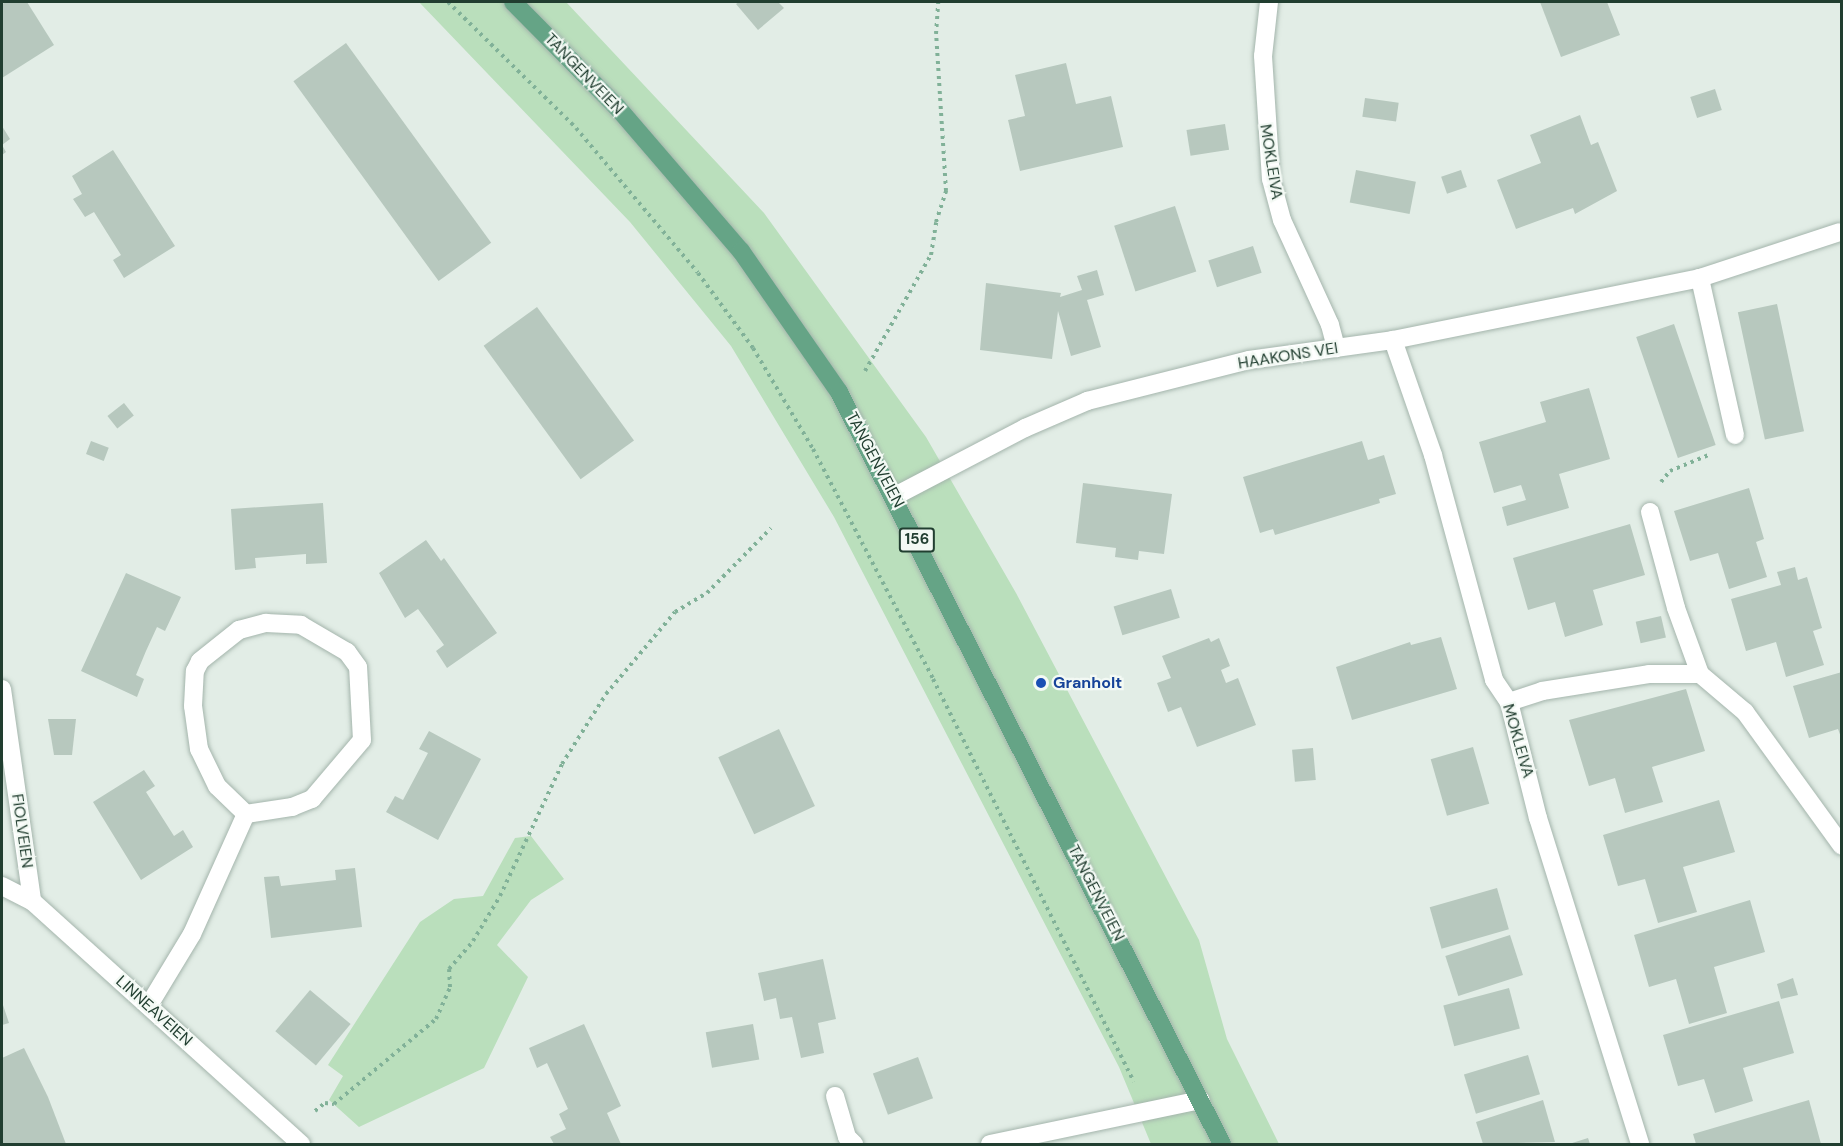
<!DOCTYPE html>
<style>
body{margin:0}
#map{position:relative;width:1843px;height:1146px;overflow:hidden;background:#e2ede6;font-family:"DM Sans",sans-serif}
div>[style]{position:absolute}
.green>*{inset:0;background:#badfbc}
.building>*{inset:0;background:#b7c8be;transform-origin:0 0}
.path>*{height:4px;margin-top:-2px;transform-origin:0;background:repeating-linear-gradient(90deg,#81b198 0 3px,transparent 0 7.5px)}
.roads{filter:drop-shadow(0 0 2px #a4b5ac) drop-shadow(0 0 2px #a4b5ac)}
.service>*{height:18px;margin:-9px;padding:0 9px;transform-origin:9px;border-radius:9px;background:#fff}
.minor>*{height:18px;margin:-9px;padding:0 9px;transform-origin:9px;border-radius:9px;background:#fff}
.primary>*{height:18px;margin:-9px;padding:0 9px;transform-origin:9px;border-radius:9px;background:#65a486}
.dots>*{width:16px;height:16px;translate:-50% -50%;box-sizing:border-box;border:3px solid #f3f9f4;border-radius:50%}
span{translate:-50% -50%;white-space:nowrap;text-align:center;line-height:1.15;-webkit-text-stroke:4.5px #f3f9f4;paint-order:stroke}
.shield-label span{padding:2px 4px;background:#f3f9f4;border:2px solid;border-radius:4px;-webkit-text-stroke-width:0}
.shield-label{font-size:15px;color:#213e30;font-weight:700}
.street-label{font-size:16px;color:#213e30}
.transit-label{font-size:16px;color:#164399;font-weight:700}
.left{translate:0 -50%;text-align:left}
.frame{position:absolute;inset:0;border:3px solid #213e30;pointer-events:none}
</style>
<div id="map">
<div class="green">
<i style="clip-path:polygon(419px 2px,566px 2px,764px 213px,926px 437px,1016px 593px,1199px 940px,1227px 1039px,1279px 1144px,1151px 1144px,1119px 1067px,834px 517px,731px 346px,630px 222px)"></i>
<i style="clip-path:polygon(531px 836px,564px 879px,531px 900px,497px 945px,528px 977px,484px 1068px,359px 1127px,329px 1100px,343px 1076px,328px 1065px,420px 922px,454px 899px,483px 896px,515px 838px)"></i>
</div>
<div class="building">
<i style="clip-path:polygon(6px 2px,27px 2px,54px 45px,2px 78px,2px 4px)"></i>
<i style="clip-path:polygon(739px 2px,778px 2px,784px 8px,758px 30px,736px 4px)"></i>
<i style="clip-path:polygon(1540px 2px,1607px 2px,1620px 35px,1561px 57px)"></i>
<i style="left:346px;top:43px;width:247px;height:65px;rotate:54deg"></i>
<i style="clip-path:polygon(1066px 63px,1076px 104px,1111px 96px,1123px 147px,1020px 171px,1008px 120px,1025px 116px,1015px 75px)"></i>
<i style="left:1715px;top:89px;width:22px;height:26px;rotate:72deg"></i>
<i style="left:1365px;top:98px;width:34px;height:19px;rotate:8deg"></i>
<i style="clip-path:polygon(1580px 115px,1591px 145px,1598px 142px,1617px 191px,1575px 214px,1573px 208px,1516px 229px,1497px 180px,1541px 163px,1530px 135px)"></i>
<i style="left:1225px;top:124px;width:26px;height:39px;rotate:81deg"></i>
<i style="clip-path:polygon(2px 126px,10px 139px,2px 145px,6px 152px,2px 155px)"></i>
<i style="clip-path:polygon(113px 150px,175px 246px,124px 278px,113px 260px,121px 255px,94px 212px,85px 217px,73px 199px,82px 194px,72px 176px)"></i>
<i style="left:1356px;top:170px;width:61px;height:33px;rotate:11deg"></i>
<i style="left:1461px;top:170px;width:18px;height:21px;rotate:71deg"></i>
<i style="left:1175px;top:206px;width:69px;height:64px;rotate:72deg"></i>
<i style="left:1253px;top:246px;width:28px;height:47px;rotate:72deg"></i>
<i style="clip-path:polygon(1097px 270px,1104px 295px,1087px 300px,1101px 347px,1071px 356px,1058px 311px,1052px 359px,980px 350px,986px 283px,1061px 293px,1060px 297px,1082px 290px,1077px 276px)"></i>
<i style="left:1777px;top:304px;width:130px;height:40px;rotate:78deg"></i>
<i style="left:537px;top:307px;width:165px;height:66px;rotate:54deg"></i>
<i style="left:1674px;top:324px;width:128px;height:40px;rotate:71deg"></i>
<i style="clip-path:polygon(1589px 388px,1610px 459px,1559px 474px,1569px 508px,1507px 526px,1502px 507px,1526px 500px,1521px 485px,1494px 493px,1479px 442px,1546px 422px,1540px 402px)"></i>
<i style="left:124px;top:403px;width:16px;height:21px;rotate:52deg"></i>
<i style="left:91px;top:441px;width:19px;height:14px;rotate:21deg"></i>
<i style="clip-path:polygon(1362px 441px,1368px 460px,1384px 455px,1396px 494px,1379px 499px,1380px 503px,1275px 535px,1273px 529px,1260px 533px,1243px 477px)"></i>
<i style="clip-path:polygon(1083px 483px,1172px 494px,1164px 554px,1139px 551px,1138px 560px,1115px 557px,1116px 548px,1076px 543px)"></i>
<i style="clip-path:polygon(1749px 488px,1764px 539px,1756px 542px,1767px 577px,1729px 589px,1718px 553px,1690px 561px,1674px 511px)"></i>
<i style="clip-path:polygon(323px 503px,327px 563px,306px 564px,306px 554px,255px 558px,256px 568px,235px 570px,231px 509px)"></i>
<i style="clip-path:polygon(1630px 524px,1645px 575px,1593px 590px,1603px 625px,1565px 637px,1555px 602px,1528px 610px,1513px 558px)"></i>
<i style="clip-path:polygon(426px 540px,441px 561px,444px 558px,497px 633px,447px 668px,436px 651px,444px 645px,429px 624px,418px 609px,405px 618px,379px 573px)"></i>
<i style="clip-path:polygon(1795px 567px,1798px 580px,1807px 577px,1822px 628px,1813px 631px,1824px 665px,1786px 677px,1776px 642px,1746px 651px,1731px 599px,1781px 585px,1777px 572px)"></i>
<i style="clip-path:polygon(126px 573px,181px 597px,165px 631px,157px 627px,146px 651px,136px 675px,144px 679px,137px 697px,81px 671px)"></i>
<i style="left:1171px;top:589px;width:30px;height:60px;rotate:73deg"></i>
<i style="left:1661px;top:616px;width:22px;height:26px;rotate:77deg"></i>
<i style="clip-path:polygon(1441px 637px,1457px 689px,1352px 720px,1336px 667px,1410px 642px,1411px 645px)"></i>
<i style="clip-path:polygon(1209px 638px,1211px 642px,1219px 638px,1230px 666px,1221px 670px,1226px 683px,1238px 678px,1256px 725px,1197px 747px,1181px 707px,1168px 712px,1157px 683px,1171px 678px,1162px 656px)"></i>
<i style="clip-path:polygon(1842px 672px,1842px 740px,1838px 729px,1809px 738px,1793px 686px)"></i>
<i style="clip-path:polygon(1686px 689px,1705px 751px,1652px 767px,1663px 802px,1625px 813px,1615px 778px,1589px 786px,1569px 720px)"></i>
<i style="clip-path:polygon(48px 719px,76px 719px,72px 755px,54px 755px)"></i>
<i style="left:779px;top:729px;width:85px;height:67px;rotate:65deg"></i>
<i style="clip-path:polygon(429px 731px,481px 759px,438px 840px,386px 812px,395px 796px,403px 800px,428px 753px,419px 749px)"></i>
<i style="left:1473px;top:747px;width:59px;height:44px;rotate:74deg"></i>
<i style="left:1313px;top:748px;width:32px;height:21px;rotate:85deg"></i>
<i style="clip-path:polygon(144px 770px,155px 786px,146px 792px,174px 836px,183px 830px,193px 847px,141px 880px,93px 802px)"></i>
<i style="clip-path:polygon(1719px 800px,1735px 852px,1683px 867px,1697px 912px,1658px 923px,1645px 879px,1618px 886px,1603px 835px)"></i>
<i style="clip-path:polygon(355px 868px,362px 927px,271px 938px,264px 877px,279px 876px,281px 886px,336px 880px,335px 870px)"></i>
<i style="left:1497px;top:888px;width:43px;height:70px;rotate:74deg"></i>
<i style="clip-path:polygon(1750px 900px,1765px 952px,1714px 967px,1727px 1013px,1689px 1024px,1676px 979px,1649px 987px,1634px 935px)"></i>
<i style="left:1510px;top:935px;width:42px;height:68px;rotate:72deg"></i>
<i style="clip-path:polygon(823px 959px,836px 1019px,818px 1023px,824px 1053px,801px 1058px,792px 1017px,780px 1019px,776px 998px,764px 1001px,758px 973px)"></i>
<i style="clip-path:polygon(1793px 978px,1798px 995px,1781px 999px,1777px 984px)"></i>
<i style="left:1509px;top:988px;width:42px;height:68px;rotate:75deg"></i>
<i style="left:310px;top:990px;width:53px;height:54px;rotate:40deg"></i>
<i style="clip-path:polygon(1779px 1001px,1794px 1053px,1743px 1068px,1753px 1101px,1715px 1113px,1704px 1079px,1678px 1086px,1663px 1035px)"></i>
<i style="clip-path:polygon(2px 1002px,9px 1023px,2px 1025px)"></i>
<i style="clip-path:polygon(584px 1024px,621px 1106px,607px 1113px,621px 1144px,554px 1144px,550px 1137px,566px 1129px,559px 1114px,568px 1109px,547px 1063px,537px 1068px,529px 1048px)"></i>
<i style="left:753px;top:1024px;width:36px;height:48px;rotate:80deg"></i>
<i style="clip-path:polygon(24px 1048px,48px 1097px,66px 1144px,2px 1144px,2px 1058px)"></i>
<i style="left:1528px;top:1055px;width:41px;height:67px;rotate:73deg"></i>
<i style="left:918px;top:1057px;width:44px;height:48px;rotate:70deg"></i>
<i style="clip-path:polygon(1543px 1100px,1555px 1142px,1483px 1144px,1476px 1122px)"></i>
<i style="clip-path:polygon(1809px 1100px,1821px 1144px,1696px 1144px,1693px 1134px)"></i>
<i style="clip-path:polygon(1588px 1138px,1590px 1144px,1569px 1144px)"></i>
</div>
<div class="path">
<i style="left:448px;top:2px;width:180px;rotate:44.5deg"></i>
<i style="left:576px;top:128px;width:189px;rotate:49.9deg"></i>
<i style="left:698px;top:273px;width:93px;rotate:53.7deg"></i>
<i style="left:753px;top:348px;width:117px;rotate:59.3deg"></i>
<i style="left:813px;top:449px;width:259px;rotate:62.4deg"></i>
<i style="left:933px;top:679px;width:450px;rotate:63.5deg"></i>
<i style="left:865px;top:371px;width:133px;rotate:-60.4deg"></i>
<i style="left:931px;top:255px;width:33px;rotate:-81deg"></i>
<i style="left:936px;top:222px;width:33px;rotate:-72deg"></i>
<i style="left:946px;top:191px;width:157px;rotate:-93.6deg"></i>
<i style="left:936px;top:34px;width:32px;rotate:-86deg"></i>
<i style="left:1661px;top:482px;width:14px;rotate:-51deg"></i>
<i style="left:1670px;top:471px;width:44px;rotate:-22.5deg"></i>
<i style="left:315px;top:1111px;width:13px;rotate:-39deg"></i>
<i style="left:325px;top:1103px;width:9px;rotate:6deg"></i>
<i style="left:334px;top:1104px;width:133px;rotate:-39.8deg"></i>
<i style="left:436px;top:1019px;width:35px;rotate:-66deg"></i>
<i style="left:450px;top:987px;width:18px;rotate:-93deg"></i>
<i style="left:449px;top:969px;width:37px;rotate:-49deg"></i>
<i style="left:473px;top:941px;width:52px;rotate:-59deg"></i>
<i style="left:500px;top:896px;width:146px;rotate:-64.8deg"></i>
<i style="left:562px;top:764px;width:83px;rotate:-57.8deg"></i>
<i style="left:606px;top:694px;width:107px;rotate:-49.9deg"></i>
<i style="left:675px;top:612px;width:37px;rotate:-31deg"></i>
<i style="left:707px;top:593px;width:91px;rotate:-45.4deg"></i>
</div>
<div class="roads">
<div class="service">
<i style="left:1735px;top:435px;width:161px;rotate:-102.6deg"></i>
<i style="left:1700px;top:278px;width:147px;rotate:-18.2deg"></i>
<i style="left:1650px;top:512px;width:99px;rotate:74.8deg"></i>
<i style="left:1676px;top:608px;width:70px;rotate:70deg"></i>
<i style="left:149px;top:1005px;width:83px;rotate:-58.8deg"></i>
<i style="left:192px;top:934px;width:132px;rotate:-65.8deg"></i>
<i style="left:246px;top:814px;width:47px;rotate:-8.7deg"></i>
<i style="left:292px;top:807px;width:22px;rotate:-22deg"></i>
<i style="left:312px;top:799px;width:77px;rotate:-49.7deg"></i>
<i style="left:362px;top:740px;width:73px;rotate:-93.1deg"></i>
<i style="left:358px;top:667px;width:19px;rotate:-126deg"></i>
<i style="left:347px;top:652px;width:53px;rotate:-149.6deg"></i>
<i style="left:835px;top:1096px;width:43px;rotate:73.7deg"></i>
<i style="left:847px;top:1137px;width:10px;rotate:45deg"></i>
<i style="left:990px;top:1144px;width:215px;rotate:-11.8deg"></i>
</div>
<div class="minor">
<i style="left:1269px;top:2px;width:54px;rotate:96.3deg"></i>
<i style="left:1263px;top:56px;width:123px;rotate:86.3deg"></i>
<i style="left:1271px;top:179px;width:42px;rotate:75deg"></i>
<i style="left:1282px;top:220px;width:115px;rotate:65.4deg"></i>
<i style="left:1330px;top:325px;width:24px;rotate:75deg"></i>
<i style="left:1393px;top:340px;width:122px;rotate:70.8deg"></i>
<i style="left:1433px;top:455px;width:233px;rotate:74.8deg"></i>
<i style="left:1494px;top:680px;width:27px;rotate:56deg"></i>
<i style="left:1509px;top:702px;width:120px;rotate:76deg"></i>
<i style="left:1538px;top:818px;width:342px;rotate:72.6deg"></i>
<i style="left:895px;top:496px;width:147px;rotate:-27.6deg"></i>
<i style="left:1025px;top:428px;width:68px;rotate:-23.5deg"></i>
<i style="left:1087px;top:401px;width:167px;rotate:-14.2deg"></i>
<i style="left:1249px;top:360px;width:145px;rotate:-7.9deg"></i>
<i style="left:1393px;top:340px;width:313px;rotate:-11.4deg"></i>
<i style="left:2px;top:689px;width:214px;rotate:81.9deg"></i>
<i style="left:1509px;top:702px;width:35px;rotate:-18deg"></i>
<i style="left:1542px;top:691px;width:108px;rotate:-9deg"></i>
<i style="left:1649px;top:674px;width:51px"></i>
<i style="left:1700px;top:674px;width:59px;rotate:40.2deg"></i>
<i style="left:1745px;top:712px;width:165px;rotate:54.1deg"></i>
<i style="left:246px;top:814px;width:40px;rotate:-136deg"></i>
<i style="left:217px;top:786px;width:41px;rotate:-115.9deg"></i>
<i style="left:199px;top:749px;width:43px;rotate:-97.9deg"></i>
<i style="left:193px;top:706px;width:35px;rotate:-87deg"></i>
<i style="left:195px;top:671px;width:11px;rotate:-63deg"></i>
<i style="left:200px;top:661px;width:50px;rotate:-38.5deg"></i>
<i style="left:239px;top:630px;width:28px;rotate:-15deg"></i>
<i style="left:266px;top:623px;width:35px;rotate:3deg"></i>
<i style="left:2px;top:886px;width:34px;rotate:27deg"></i>
<i style="left:32px;top:901px;width:363px;rotate:42.1deg"></i>
</div>
<div class="primary">
<i style="left:513px;top:2px;width:148px;rotate:45.3deg"></i>
<i style="left:617px;top:107px;width:190px;rotate:49.3deg"></i>
<i style="left:741px;top:251px;width:172px;rotate:55.2deg"></i>
<i style="left:839px;top:392px;width:844px;rotate:63.01deg"></i>
</div>
</div>
<div class="dots">
<i style="left:1041px;top:683px;background:#1a4fb4"></i>
</div>
<div class="shield-label">
<span style="left:917px;top:540px">156</span>
</div>
<div class="street-label">
<span style="left:584px;top:74px;rotate:46deg">TANGENVEIEN</span>
<span style="left:1271px;top:162px;rotate:81deg">MOKLEIVA</span>
<span style="left:1288px;top:356px;rotate:-9deg">HAAKONS VEI</span>
<span style="left:875px;top:460px;rotate:62deg">TANGENVEIEN</span>
<span style="left:1518px;top:741px;rotate:74deg">MOKLEIVA</span>
<span style="left:22px;top:831px;rotate:82deg">FIOLVEIEN</span>
<span style="left:1096px;top:893px;rotate:63deg">TANGENVEIEN</span>
<span style="left:154px;top:1011px;rotate:42deg">LINNEAVEIEN</span>
</div>
<div class="transit-label">
<span class="left" style="left:1053px;top:683px">Granholt</span>
</div>
<div class="frame"></div>
</div>
